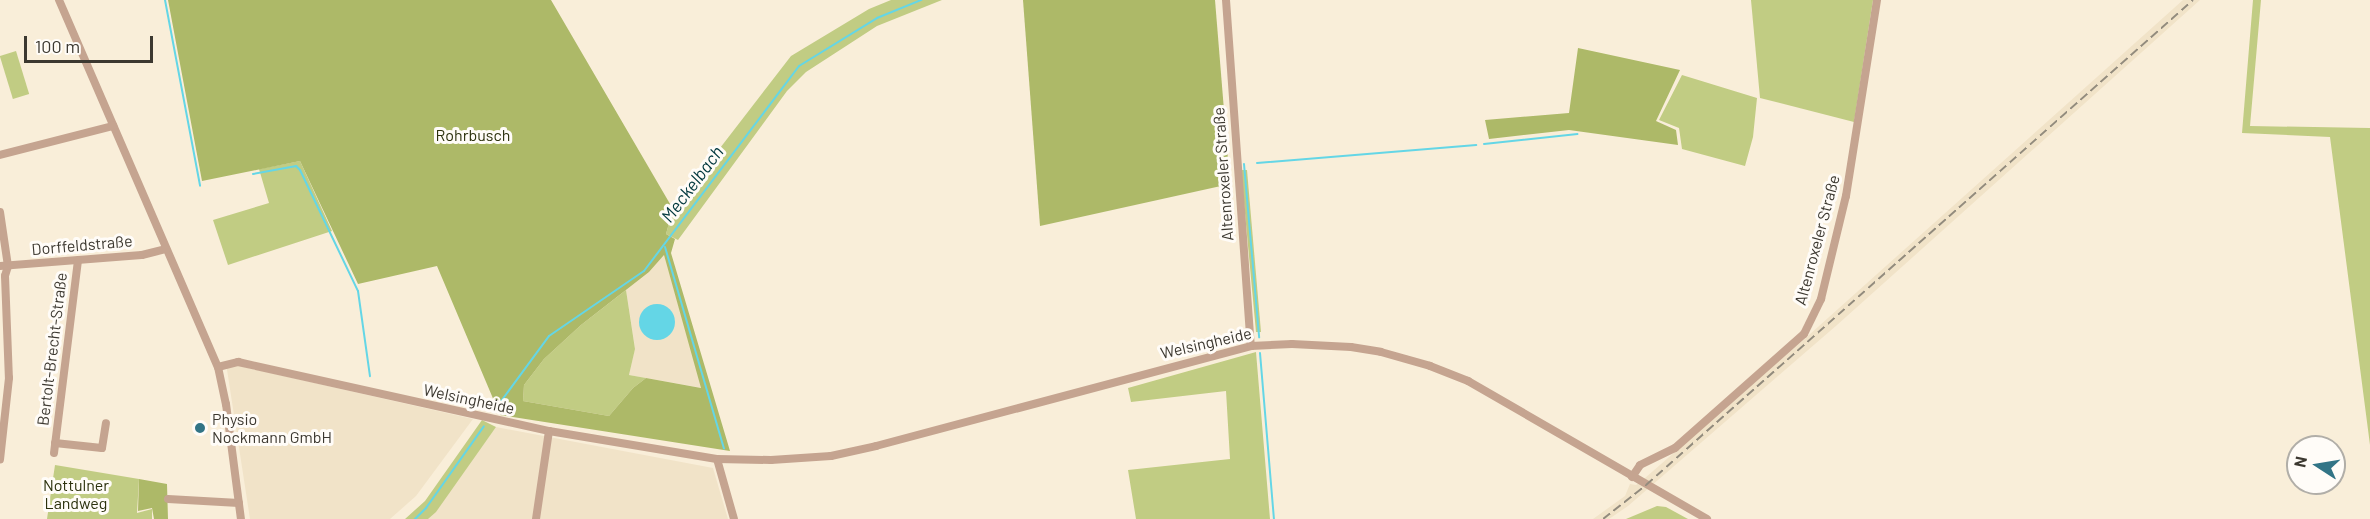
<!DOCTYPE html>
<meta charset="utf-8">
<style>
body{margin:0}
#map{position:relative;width:2370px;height:519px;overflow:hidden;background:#f9eed9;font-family:Barlow,sans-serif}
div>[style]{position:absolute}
.built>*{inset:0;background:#f1e3c8}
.green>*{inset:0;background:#c1cc83;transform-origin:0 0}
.forest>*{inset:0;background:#adb968}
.water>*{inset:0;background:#64d6e6}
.round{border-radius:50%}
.stream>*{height:2px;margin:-1px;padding:0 1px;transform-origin:1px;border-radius:1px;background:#64d6e6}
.minor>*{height:8px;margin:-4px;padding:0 4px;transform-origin:4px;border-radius:4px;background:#c5a490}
.rail>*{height:2px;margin-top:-1px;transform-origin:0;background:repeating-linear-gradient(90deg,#928b7d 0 9px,transparent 0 13.5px)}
.dots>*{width:16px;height:16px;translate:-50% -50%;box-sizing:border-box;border:3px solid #fffcf8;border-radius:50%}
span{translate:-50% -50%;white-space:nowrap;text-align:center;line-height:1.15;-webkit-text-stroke:6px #fffcf8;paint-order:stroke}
.park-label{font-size:16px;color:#2c310d}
.street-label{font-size:16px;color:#3c3830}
.poi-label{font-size:16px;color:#3c3830}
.left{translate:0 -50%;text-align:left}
.water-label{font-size:18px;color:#00373d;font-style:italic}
.north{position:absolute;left:2286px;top:435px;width:60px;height:60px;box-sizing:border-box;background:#fffcf8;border:2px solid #b1aea8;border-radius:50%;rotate:282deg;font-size:16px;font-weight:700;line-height:24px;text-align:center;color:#3c3830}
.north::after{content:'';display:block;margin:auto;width:21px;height:27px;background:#327486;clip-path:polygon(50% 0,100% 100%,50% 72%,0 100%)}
.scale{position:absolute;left:24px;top:36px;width:129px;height:27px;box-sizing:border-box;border:3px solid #3c3830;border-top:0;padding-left:8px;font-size:18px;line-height:21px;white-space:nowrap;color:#3c3830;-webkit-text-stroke:4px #fffcf8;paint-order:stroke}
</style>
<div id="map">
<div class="built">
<i style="clip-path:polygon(2183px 0,2200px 0,1837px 325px,1628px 506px,1609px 519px,1593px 519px,1625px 496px,1630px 484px,1636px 485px,1645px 478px,1809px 335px)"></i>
<i style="clip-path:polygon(664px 255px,702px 388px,629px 375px,635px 348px,626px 290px,649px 272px)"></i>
<i style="clip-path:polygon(226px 363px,473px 419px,416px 496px,390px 519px,250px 519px)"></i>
<i style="clip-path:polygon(496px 427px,713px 468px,728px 519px,428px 519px)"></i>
</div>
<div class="green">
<i style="clip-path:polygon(891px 0,942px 0,877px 26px,806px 72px,787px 91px,678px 240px,666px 234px,673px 209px,791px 56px,869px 9px)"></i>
<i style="clip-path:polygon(1751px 0,1873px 0,1854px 122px,1760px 98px)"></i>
<i style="clip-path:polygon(2253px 0,2261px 0,2250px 126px,2370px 128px,2370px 445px,2330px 137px,2242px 133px)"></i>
<i style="left:16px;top:51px;width:45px;height:17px;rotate:73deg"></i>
<i style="clip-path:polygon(1682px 75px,1757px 98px,1753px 137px,1745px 166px,1682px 149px,1679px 128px,1659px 120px)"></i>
<i style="clip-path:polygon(300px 161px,332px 231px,228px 265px,213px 220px,269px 203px,259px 169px)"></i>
<i style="clip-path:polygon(1241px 170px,1247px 170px,1261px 332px,1256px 332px)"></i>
<i style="clip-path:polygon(626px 290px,635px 349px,629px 375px,646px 378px,633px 388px,609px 416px,523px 401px,524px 385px,544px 359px,581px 325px)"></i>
<i style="clip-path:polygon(1256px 352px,1270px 519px,1136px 519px,1128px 470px,1230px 459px,1226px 391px,1131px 402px,1128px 388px)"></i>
<i style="clip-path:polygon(482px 420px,496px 427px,436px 512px,428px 519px,405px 519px,425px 501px)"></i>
<i style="clip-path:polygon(55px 465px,139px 479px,137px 513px,152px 509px,152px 519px,47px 519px)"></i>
<i style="clip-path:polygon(1657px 506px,1666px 507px,1688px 519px,1626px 519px)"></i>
</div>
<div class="forest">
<i style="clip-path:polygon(evenodd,168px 0,551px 0,673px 209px,666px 234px,675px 239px,671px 253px,730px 451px,500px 415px,437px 266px,358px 284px,300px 161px,202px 181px,168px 0,664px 255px,701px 388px,646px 378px,633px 388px,609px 416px,523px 401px,524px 385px,544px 359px,581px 325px,649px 272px,664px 255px)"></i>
<i style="clip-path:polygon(1023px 0,1215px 0,1230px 184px,1040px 226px)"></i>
<i style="clip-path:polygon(1578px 48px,1680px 70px,1656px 121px,1676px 130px,1678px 145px,1569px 130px,1489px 139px,1485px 120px,1569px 113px)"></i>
<i style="clip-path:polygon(139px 479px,167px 484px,168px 519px,154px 519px,152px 508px,138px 511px)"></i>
</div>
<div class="water">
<i class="round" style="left:639px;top:304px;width:36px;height:36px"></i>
</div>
<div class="stream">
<i style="left:165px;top:0;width:189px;rotate:79.3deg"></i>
<i style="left:1484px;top:144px;width:94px;rotate:-6.1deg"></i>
<i style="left:1257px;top:163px;width:220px;rotate:-4.7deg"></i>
<i style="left:1244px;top:164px;width:174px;rotate:85deg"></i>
<i style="left:253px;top:174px;width:44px;rotate:-10.5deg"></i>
<i style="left:296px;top:166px;width:6px;rotate:45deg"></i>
<i style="left:300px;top:170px;width:134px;rotate:64.4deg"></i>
<i style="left:358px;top:291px;width:86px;rotate:82deg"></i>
<i style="left:665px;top:247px;width:210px;rotate:73.7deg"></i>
<i style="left:1260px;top:353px;width:167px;rotate:85.2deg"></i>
<i style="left:499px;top:404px;width:84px;rotate:-53.7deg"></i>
<i style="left:549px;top:336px;width:115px;rotate:-34.4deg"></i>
<i style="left:644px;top:271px;width:257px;rotate:-52.9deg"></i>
<i style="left:799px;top:66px;width:92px;rotate:-31.6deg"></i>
<i style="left:877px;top:18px;width:48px;rotate:-22.2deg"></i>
<i style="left:415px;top:519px;width:16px;rotate:-45deg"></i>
<i style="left:426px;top:508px;width:100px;rotate:-54.7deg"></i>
</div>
<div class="minor">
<i style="left:59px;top:0;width:400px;rotate:66.6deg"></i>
<i style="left:218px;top:367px;width:38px;rotate:78deg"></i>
<i style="left:226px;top:404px;width:116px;rotate:82.6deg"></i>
<i style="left:1226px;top:0;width:347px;rotate:85.9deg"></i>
<i style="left:0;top:155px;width:117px;rotate:-14.4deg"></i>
<i style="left:0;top:212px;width:55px;rotate:81.6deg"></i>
<i style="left:8px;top:266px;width:10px;rotate:107deg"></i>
<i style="left:5px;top:276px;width:102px;rotate:87.8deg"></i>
<i style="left:9px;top:378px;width:82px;rotate:96.3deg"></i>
<i style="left:0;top:266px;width:142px;rotate:-4.4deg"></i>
<i style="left:142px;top:255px;width:25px;rotate:-14deg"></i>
<i style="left:218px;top:367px;width:21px;rotate:-14deg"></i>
<i style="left:238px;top:362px;width:319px;rotate:12.5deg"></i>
<i style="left:549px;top:431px;width:170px;rotate:9.5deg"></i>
<i style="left:717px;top:459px;width:54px;rotate:1.1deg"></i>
<i style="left:771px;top:460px;width:60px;rotate:-3.8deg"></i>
<i style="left:831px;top:456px;width:46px;rotate:-12.5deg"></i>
<i style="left:876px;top:446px;width:388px;rotate:-14.9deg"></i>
<i style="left:1251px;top:346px;width:41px;rotate:-2.8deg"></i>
<i style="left:1292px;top:344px;width:59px;rotate:2.9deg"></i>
<i style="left:1351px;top:347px;width:30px;rotate:9deg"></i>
<i style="left:1381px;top:352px;width:51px;rotate:15.9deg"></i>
<i style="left:1430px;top:366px;width:41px;rotate:21.5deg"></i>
<i style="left:1468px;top:381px;width:276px;rotate:30deg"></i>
<i style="left:55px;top:443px;width:47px;rotate:6.1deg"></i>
<i style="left:102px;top:448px;width:25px;rotate:-81deg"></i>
<i style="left:54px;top:453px;width:194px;rotate:-82.9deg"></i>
<i style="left:717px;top:459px;width:62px;rotate:74.2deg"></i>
<i style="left:1632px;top:477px;width:14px;rotate:-56deg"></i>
<i style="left:1640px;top:465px;width:39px;rotate:-26deg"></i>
<i style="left:1675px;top:448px;width:172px;rotate:-41.5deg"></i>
<i style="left:1804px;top:334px;width:39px;rotate:-64deg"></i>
<i style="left:1821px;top:299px;width:106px;rotate:-76.4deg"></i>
<i style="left:1846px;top:196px;width:198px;rotate:-81deg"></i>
<i style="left:168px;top:499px;width:71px;rotate:3.2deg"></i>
<i style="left:536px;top:519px;width:89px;rotate:-81.6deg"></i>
</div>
<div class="rail">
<i style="left:1603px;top:519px;width:55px;rotate:-38.3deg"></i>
<i style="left:1646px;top:485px;width:731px;rotate:-41.56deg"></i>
</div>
<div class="dots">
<i style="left:200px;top:428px;background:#327486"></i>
</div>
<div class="park-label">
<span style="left:473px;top:135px">Rohrbusch</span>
<span style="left:76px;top:494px">Nottulner<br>Landweg</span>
</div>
<div class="street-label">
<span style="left:1223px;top:174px;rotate:-94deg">Altenroxeler Straße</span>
<span style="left:1817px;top:240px;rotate:-75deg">Altenroxeler Straße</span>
<span style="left:82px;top:245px;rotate:-5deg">Dorffeldstraße</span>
<span style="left:1206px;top:343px;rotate:-13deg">Welsingheide</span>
<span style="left:52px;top:349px;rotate:-83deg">Bertolt-Brecht-Straße</span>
<span style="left:469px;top:399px;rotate:12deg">Welsingheide</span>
</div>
<div class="poi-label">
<span class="left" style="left:212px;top:428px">Physio<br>Nockmann GmbH</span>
</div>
<div class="water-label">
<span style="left:692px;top:184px;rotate:-53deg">Meckelbach</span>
</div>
<div class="north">N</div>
<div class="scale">100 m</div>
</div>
